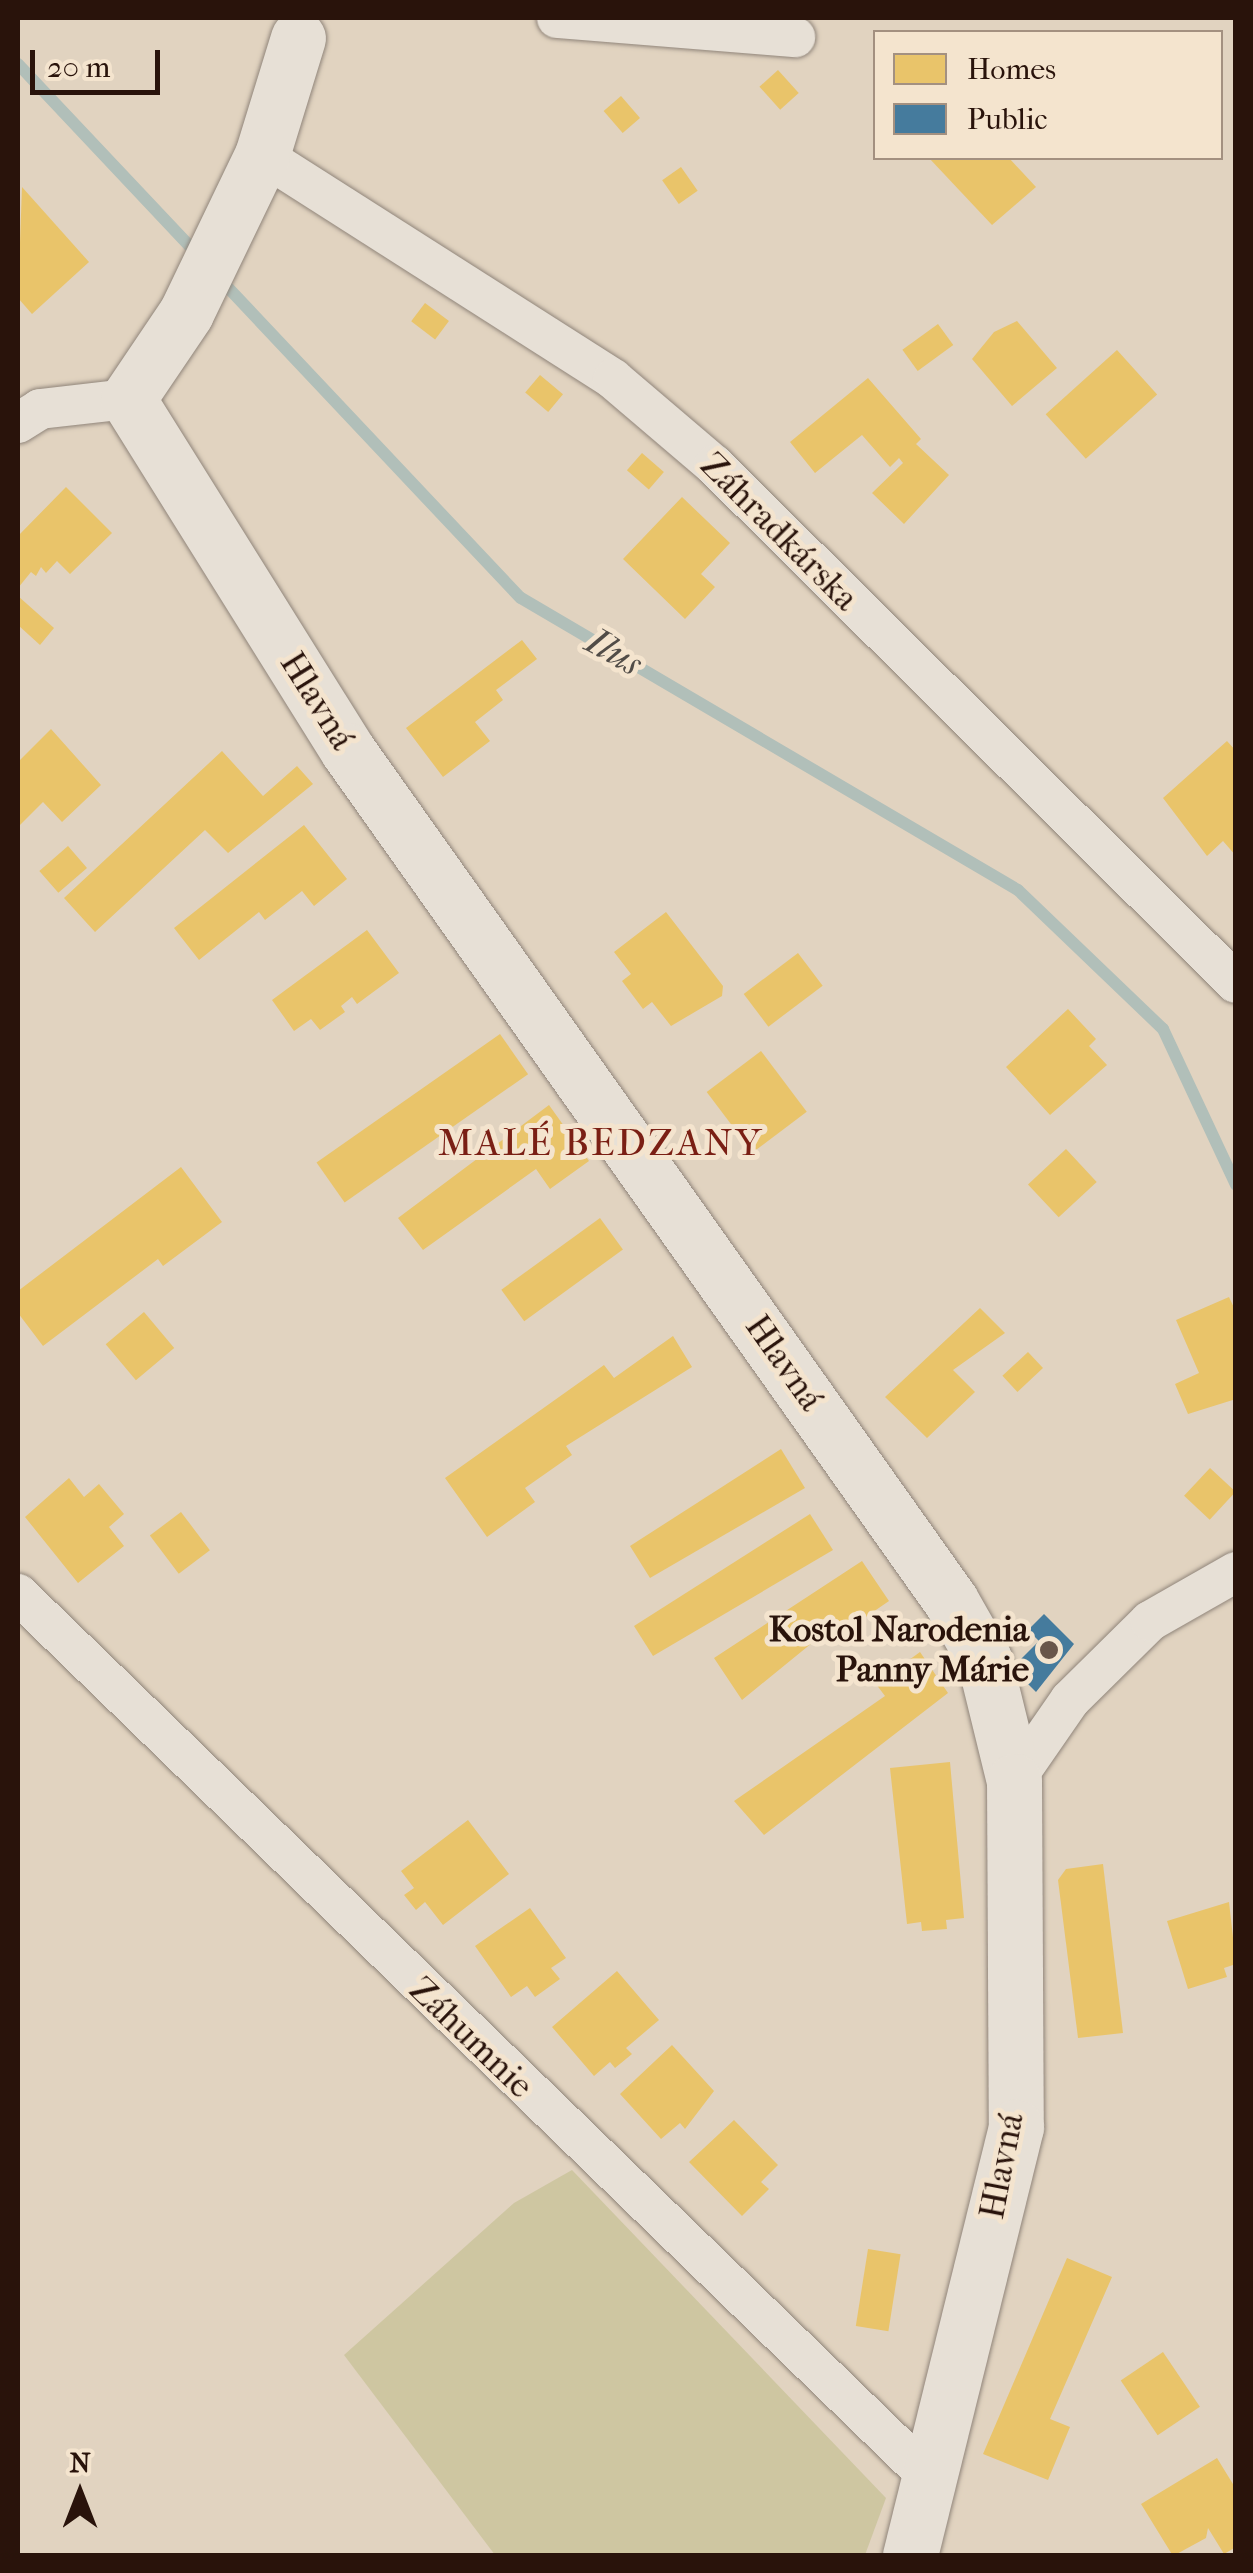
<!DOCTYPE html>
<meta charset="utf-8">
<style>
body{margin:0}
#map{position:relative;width:1253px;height:2573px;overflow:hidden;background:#e1d3c0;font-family:"IM FELL French Canon",serif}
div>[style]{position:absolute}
.green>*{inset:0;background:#cec6a1}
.homes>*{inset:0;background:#e9c46a;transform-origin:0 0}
.public>*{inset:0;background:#457b9d}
.stream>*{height:12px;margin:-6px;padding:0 6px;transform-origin:6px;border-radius:6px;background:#b1bfb9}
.roads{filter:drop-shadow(0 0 2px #90857a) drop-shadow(0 0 2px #90857a)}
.street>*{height:40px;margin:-20px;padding:0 20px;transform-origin:20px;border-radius:20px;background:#e7e0d6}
.secondary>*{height:55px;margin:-27.5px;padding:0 27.5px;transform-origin:27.5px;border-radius:27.5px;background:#e7e0d6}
.dots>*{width:28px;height:28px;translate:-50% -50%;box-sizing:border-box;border:5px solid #f4e4ce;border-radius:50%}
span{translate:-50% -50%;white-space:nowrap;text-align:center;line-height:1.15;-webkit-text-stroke:10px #f4e4ce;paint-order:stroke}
.street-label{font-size:35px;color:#29130b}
.poi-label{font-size:35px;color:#29130b;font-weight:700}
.right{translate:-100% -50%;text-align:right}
.water-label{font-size:38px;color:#514c47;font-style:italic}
.neighbourhood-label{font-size:38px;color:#7a1f14;letter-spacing:2.5px}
.frame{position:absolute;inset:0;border:20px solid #29130b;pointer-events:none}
.legend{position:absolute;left:873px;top:30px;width:350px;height:130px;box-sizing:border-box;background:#f4e4ce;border:2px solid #a39080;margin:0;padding:12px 18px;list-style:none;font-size:30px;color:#29130b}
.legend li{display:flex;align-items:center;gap:20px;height:50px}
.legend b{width:50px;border:2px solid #a39080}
.north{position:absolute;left:30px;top:2443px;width:100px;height:100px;-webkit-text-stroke:8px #f4e4ce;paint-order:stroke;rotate:0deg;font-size:28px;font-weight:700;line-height:40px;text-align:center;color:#29130b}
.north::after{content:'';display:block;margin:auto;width:35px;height:45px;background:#29130b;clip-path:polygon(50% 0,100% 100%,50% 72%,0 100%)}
.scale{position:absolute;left:30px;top:50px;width:130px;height:45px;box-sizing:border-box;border:5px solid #29130b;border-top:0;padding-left:12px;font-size:30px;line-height:35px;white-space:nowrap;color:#29130b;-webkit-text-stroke:8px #f4e4ce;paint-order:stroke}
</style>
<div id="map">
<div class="green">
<i style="clip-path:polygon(572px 2170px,886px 2498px,865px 2555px,495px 2555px,344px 2355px,514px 2203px)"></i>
</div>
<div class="homes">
<i style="left:778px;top:70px;width:31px;height:25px;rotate:48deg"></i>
<i style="left:621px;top:96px;width:29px;height:23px;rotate:49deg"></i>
<i style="clip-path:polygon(929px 158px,1009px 158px,1036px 187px,992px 225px)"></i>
<i style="left:681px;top:167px;width:29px;height:23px;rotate:55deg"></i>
<i style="clip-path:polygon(22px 187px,89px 262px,32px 314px,18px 298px)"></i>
<i style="left:425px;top:303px;width:30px;height:23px;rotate:37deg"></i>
<i style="clip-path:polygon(1017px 321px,1057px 368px,1012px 406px,972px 359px,994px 332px)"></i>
<i style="left:938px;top:324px;width:26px;height:44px;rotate:54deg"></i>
<i style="left:1117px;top:350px;width:60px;height:96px;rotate:48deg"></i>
<i style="left:540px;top:375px;width:30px;height:23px;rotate:40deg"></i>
<i style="clip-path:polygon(868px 378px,921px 439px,916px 444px,949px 475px,904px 524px,872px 493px,903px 463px,899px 458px,890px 467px,862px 435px,815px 473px,790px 442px)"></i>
<i style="left:642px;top:453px;width:29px;height:23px;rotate:41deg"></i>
<i style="clip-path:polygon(66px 487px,112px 533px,70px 574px,57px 561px,46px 573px,41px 567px,36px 576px,31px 572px,18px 588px,18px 536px)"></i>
<i style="clip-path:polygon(682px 497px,730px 543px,701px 574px,715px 587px,685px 619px,623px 559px)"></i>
<i style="clip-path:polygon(18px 596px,54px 628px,40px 645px,18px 625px)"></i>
<i style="clip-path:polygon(522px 640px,537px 659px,496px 690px,503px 700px,475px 722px,490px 741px,443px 777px,406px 728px)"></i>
<i style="clip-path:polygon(51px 729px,101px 785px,62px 822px,43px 802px,18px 827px,18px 762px)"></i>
<i style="clip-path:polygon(1227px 741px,1236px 751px,1236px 856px,1223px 841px,1207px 856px,1163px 798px)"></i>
<i style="clip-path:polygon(222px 751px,263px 796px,297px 766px,313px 784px,228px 853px,205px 830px,95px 932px,64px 898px)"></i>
<i style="clip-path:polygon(304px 825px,347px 879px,314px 906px,302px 891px,265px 920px,259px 912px,199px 960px,174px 928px)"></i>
<i style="left:68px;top:846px;width:29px;height:38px;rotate:49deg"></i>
<i style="clip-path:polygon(666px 912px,723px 986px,722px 996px,671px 1026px,652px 1002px,643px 1009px,622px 981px,631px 974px,614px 952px)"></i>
<i style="clip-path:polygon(367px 930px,399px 973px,357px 1004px,352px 997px,341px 1006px,345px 1012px,320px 1030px,311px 1019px,294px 1031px,272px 1000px)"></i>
<i style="left:798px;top:953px;width:41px;height:68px;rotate:53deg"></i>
<i style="clip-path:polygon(1068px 1009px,1096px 1039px,1089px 1046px,1107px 1065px,1050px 1115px,1006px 1067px)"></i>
<i style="left:500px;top:1034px;width:49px;height:224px;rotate:55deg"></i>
<i style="left:761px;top:1051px;width:76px;height:68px;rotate:53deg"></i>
<i style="clip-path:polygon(549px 1105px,589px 1161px,550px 1189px,536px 1169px,423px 1250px,398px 1218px)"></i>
<i style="left:1066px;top:1149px;width:45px;height:52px;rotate:47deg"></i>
<i style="clip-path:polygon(181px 1167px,222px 1222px,163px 1266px,158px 1259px,43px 1346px,18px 1313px,18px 1291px)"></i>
<i style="left:600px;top:1218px;width:39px;height:122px;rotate:54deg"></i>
<i style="clip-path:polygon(1229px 1297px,1236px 1312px,1236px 1399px,1188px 1414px,1175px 1384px,1199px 1373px,1176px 1320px)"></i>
<i style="clip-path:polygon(980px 1308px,1005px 1333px,953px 1370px,975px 1392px,927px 1438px,885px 1397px)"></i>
<i style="left:144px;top:1312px;width:47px;height:50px;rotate:50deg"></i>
<i style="clip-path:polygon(673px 1336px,692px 1367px,566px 1446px,572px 1455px,525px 1488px,535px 1502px,487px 1537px,445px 1478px,604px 1365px,614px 1378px)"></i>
<i style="left:1028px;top:1352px;width:22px;height:35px;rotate:47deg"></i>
<i style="clip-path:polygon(781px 1449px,805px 1488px,650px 1578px,630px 1546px)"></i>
<i style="left:1210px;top:1468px;width:35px;height:38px;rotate:43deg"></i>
<i style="clip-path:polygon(69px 1478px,84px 1497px,99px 1484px,124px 1514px,109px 1527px,124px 1546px,78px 1583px,25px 1517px)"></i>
<i style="left:181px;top:1512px;width:48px;height:39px;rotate:53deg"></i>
<i style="clip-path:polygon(810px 1514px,833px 1550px,653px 1656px,634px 1626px)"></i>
<i style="clip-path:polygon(862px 1561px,889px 1601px,841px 1634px,834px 1625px,742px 1700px,714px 1658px)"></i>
<i style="clip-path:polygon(920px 1652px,948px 1693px,764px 1835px,734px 1801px,885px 1696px,876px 1684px)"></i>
<i style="clip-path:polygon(950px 1762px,964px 1918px,946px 1920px,947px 1929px,922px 1931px,921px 1922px,907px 1924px,890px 1768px)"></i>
<i style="clip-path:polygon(468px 1820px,509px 1874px,443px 1925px,425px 1902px,416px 1910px,404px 1895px,414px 1888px,401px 1871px)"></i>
<i style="clip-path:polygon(1103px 1864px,1123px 2033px,1078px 2038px,1058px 1880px,1066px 1869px)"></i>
<i style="clip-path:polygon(1229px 1902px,1236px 1964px,1224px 1968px,1227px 1977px,1188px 1989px,1167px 1921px)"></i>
<i style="clip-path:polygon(530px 1908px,566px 1958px,551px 1968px,560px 1979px,535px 1997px,527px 1986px,511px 1997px,475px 1946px)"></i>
<i style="clip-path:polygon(617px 1971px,659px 2020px,626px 2048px,632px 2054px,615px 2068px,610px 2062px,594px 2076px,552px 2027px)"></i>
<i style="clip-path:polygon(672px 2045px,714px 2091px,685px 2129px,680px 2123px,661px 2139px,620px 2094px)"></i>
<i style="clip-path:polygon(734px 2120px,778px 2165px,761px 2182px,769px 2189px,742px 2216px,689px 2162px)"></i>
<i style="left:868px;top:2249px;width:33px;height:78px;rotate:9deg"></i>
<i style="clip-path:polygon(1067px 2258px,1112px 2277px,1050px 2419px,1070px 2427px,1048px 2480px,983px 2454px)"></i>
<i style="left:1163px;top:2352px;width:66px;height:51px;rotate:56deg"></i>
<i style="clip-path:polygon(1217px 2458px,1236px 2489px,1236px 2547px,1224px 2554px,1208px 2528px,1206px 2538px,1173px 2556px,1141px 2504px)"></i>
</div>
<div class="public">
<i style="clip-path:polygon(1044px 1614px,1074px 1644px,1036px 1692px,1012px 1668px,1039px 1641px,1028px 1630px)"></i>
</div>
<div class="stream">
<i style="left:18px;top:64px;width:262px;rotate:46.7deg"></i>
<i style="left:218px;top:277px;width:441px;rotate:46.7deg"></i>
<i style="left:521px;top:598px;width:576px;rotate:30.44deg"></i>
<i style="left:1018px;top:890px;width:201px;rotate:43.8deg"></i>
<i style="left:1163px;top:1029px;width:172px;rotate:64.9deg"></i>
</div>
<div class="roads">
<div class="street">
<i style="left:557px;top:18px;width:239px;rotate:4.6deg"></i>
<i style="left:262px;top:155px;width:416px;rotate:32.5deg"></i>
<i style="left:613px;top:379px;width:133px;rotate:40.4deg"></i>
<i style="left:714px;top:465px;width:735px;rotate:44.78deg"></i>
<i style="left:18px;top:423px;width:26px;rotate:-32deg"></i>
<i style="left:40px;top:409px;width:89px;rotate:-6.5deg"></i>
<i style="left:18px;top:1594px;width:1269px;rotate:44.11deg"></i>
<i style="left:1014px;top:1781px;width:98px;rotate:-55.3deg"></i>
<i style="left:1070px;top:1700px;width:112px;rotate:-44.6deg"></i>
<i style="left:1150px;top:1621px;width:99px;rotate:-29.7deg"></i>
</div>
<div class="secondary">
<i style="left:298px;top:38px;width:122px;rotate:107.1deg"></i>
<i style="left:262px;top:155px;width:175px;rotate:115.7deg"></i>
<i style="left:186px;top:313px;width:104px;rotate:124deg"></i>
<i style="left:128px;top:399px;width:415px;rotate:58deg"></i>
<i style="left:348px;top:751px;width:1042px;rotate:54.65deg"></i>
<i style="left:951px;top:1601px;width:67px;rotate:60.4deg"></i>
<i style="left:984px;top:1659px;width:126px;rotate:76.2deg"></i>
<i style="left:1014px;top:1781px;width:346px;rotate:89.7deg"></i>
<i style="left:1016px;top:2127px;width:442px;rotate:103.9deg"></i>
</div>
</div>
<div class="dots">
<i style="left:1049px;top:1650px;background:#69564a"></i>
</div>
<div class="street-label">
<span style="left:779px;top:532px;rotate:45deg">Záhradkárska</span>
<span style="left:317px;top:701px;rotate:58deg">Hlavná</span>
<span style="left:784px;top:1363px;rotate:55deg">Hlavná</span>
<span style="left:471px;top:2038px;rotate:44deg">Záhumnie</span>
<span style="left:1002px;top:2166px;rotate:-79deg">Hlavná</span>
</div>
<div class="poi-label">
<span class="right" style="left:1029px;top:1650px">Kostol Narodenia<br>Panny Márie</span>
</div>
<div class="water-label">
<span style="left:614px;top:652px;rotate:30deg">Ilus</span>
</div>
<div class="neighbourhood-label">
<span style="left:601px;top:1143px">MALÉ BEDZANY</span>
</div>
<div class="frame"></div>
<ul class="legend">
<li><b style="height:28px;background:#e9c46a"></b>Homes</li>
<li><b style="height:28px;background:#457b9d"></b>Public</li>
</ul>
<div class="north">N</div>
<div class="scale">20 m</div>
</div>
